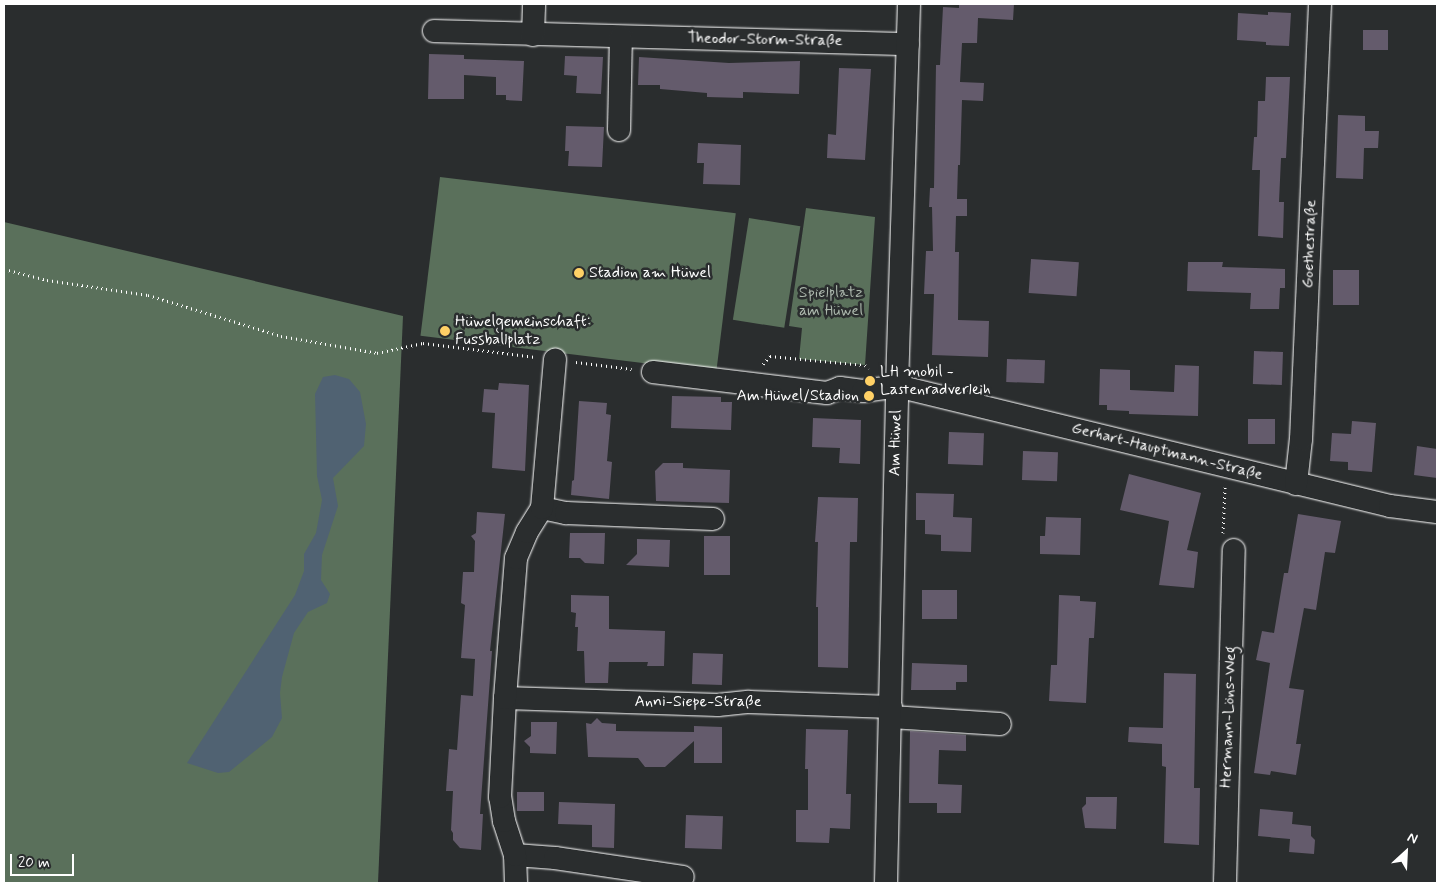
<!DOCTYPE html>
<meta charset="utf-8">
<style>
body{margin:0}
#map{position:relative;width:1441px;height:887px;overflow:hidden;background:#2a2d2e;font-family:Mynerve,sans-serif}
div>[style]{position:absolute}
.green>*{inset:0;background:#5a705b;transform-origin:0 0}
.water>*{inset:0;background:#506272}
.building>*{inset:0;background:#645b6c;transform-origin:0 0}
.path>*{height:3px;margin-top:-1.5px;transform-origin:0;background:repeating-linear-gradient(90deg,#fff 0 1px,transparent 0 5px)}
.roads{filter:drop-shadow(0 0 1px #fff) drop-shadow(0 0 1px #fff)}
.minor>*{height:22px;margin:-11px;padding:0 11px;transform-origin:11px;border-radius:11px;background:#2a2d2e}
.dots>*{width:14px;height:14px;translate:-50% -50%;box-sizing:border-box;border:2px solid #2a2d2e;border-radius:50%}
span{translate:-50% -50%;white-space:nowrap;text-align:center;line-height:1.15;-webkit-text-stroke:5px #2a2d2e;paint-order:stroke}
.street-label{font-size:16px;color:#fff}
.poi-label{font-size:16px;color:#fff}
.left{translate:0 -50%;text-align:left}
.right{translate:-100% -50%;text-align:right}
.park-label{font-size:16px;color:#acb8ad}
.frame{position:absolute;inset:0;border:5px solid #fff;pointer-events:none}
.north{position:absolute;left:1381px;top:827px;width:50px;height:50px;-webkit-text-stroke:4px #2a2d2e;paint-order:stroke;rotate:25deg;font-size:14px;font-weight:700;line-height:20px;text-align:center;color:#fff}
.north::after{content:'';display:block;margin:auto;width:18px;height:22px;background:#fff;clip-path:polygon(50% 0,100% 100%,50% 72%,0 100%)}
.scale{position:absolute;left:10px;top:854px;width:64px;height:22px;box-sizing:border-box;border:2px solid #fff;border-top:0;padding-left:6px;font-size:15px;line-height:18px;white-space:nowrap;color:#fff;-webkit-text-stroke:4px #2a2d2e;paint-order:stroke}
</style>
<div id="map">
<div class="green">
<i style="left:440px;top:177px;width:298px;height:160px;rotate:7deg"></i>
<i style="clip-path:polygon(806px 208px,875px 217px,865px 365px,799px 359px,802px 328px,789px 326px)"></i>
<i style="left:749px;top:218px;width:52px;height:103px;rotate:9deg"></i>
<i style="clip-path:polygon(4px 222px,403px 316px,378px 883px,4px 883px)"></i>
</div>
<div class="water">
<i style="clip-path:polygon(335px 375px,349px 379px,360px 392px,366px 424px,364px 446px,333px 478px,338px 506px,322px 555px,321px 580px,330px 594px,327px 603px,308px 612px,294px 633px,282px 677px,280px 693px,282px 718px,272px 737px,229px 772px,218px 773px,187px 763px,295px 595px,304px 571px,304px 554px,316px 533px,322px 500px,317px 476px,315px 394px,323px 377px)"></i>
</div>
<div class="building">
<i style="clip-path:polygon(959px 4px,1014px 4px,1013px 20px,978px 18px,977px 43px,962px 43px,960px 82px,984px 83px,983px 101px,962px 100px,960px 165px,958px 165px,957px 199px,967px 199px,967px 216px,956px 216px,955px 252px,959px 252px,958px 320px,989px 321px,988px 357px,932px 355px,934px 294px,924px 294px,926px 251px,933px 251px,932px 207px,929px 207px,930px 188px,934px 188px,936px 65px,940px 65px,943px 7px,959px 8px)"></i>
<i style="clip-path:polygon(1268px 12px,1291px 13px,1289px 46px,1266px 45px,1266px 42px,1237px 40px,1238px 13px,1268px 15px)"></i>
<i style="left:1363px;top:30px;width:25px;height:20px"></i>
<i style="clip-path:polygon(429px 54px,464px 55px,464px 59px,524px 61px,522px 101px,506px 100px,506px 95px,496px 95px,496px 77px,464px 75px,464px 99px,428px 99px)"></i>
<i style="clip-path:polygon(565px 56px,603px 57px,601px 94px,576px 93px,577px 76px,564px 75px)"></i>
<i style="clip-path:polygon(639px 57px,729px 63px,800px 61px,799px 94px,743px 92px,743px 98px,707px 97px,707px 93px,660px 89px,660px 85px,638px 85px)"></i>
<i style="clip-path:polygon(839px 68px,871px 69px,865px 160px,827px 158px,828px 134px,836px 135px)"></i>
<i style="clip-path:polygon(1266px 77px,1290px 77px,1286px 158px,1281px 158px,1279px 202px,1284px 202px,1283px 238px,1258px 236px,1260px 170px,1252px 170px,1254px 137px,1257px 137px,1258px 101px,1265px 101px)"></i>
<i style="clip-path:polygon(1338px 115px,1365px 116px,1365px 131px,1379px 131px,1378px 148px,1364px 148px,1363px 179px,1336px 178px)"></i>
<i style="clip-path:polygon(566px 126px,604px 127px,602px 167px,568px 166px,569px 151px,565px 151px)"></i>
<i style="clip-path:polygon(698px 143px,741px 145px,740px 185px,703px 184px,704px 163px,697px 163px)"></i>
<i style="left:1031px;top:259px;width:48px;height:34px;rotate:4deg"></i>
<i style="clip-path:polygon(1188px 262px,1223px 262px,1222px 267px,1285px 269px,1285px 288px,1280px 288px,1279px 309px,1250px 309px,1251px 293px,1187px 291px)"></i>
<i style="left:1333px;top:270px;width:26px;height:35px"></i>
<i style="left:1254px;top:351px;width:29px;height:33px;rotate:2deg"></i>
<i style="left:1007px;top:359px;width:38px;height:23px;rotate:2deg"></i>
<i style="clip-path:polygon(1175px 365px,1199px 366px,1198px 416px,1129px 414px,1129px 411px,1107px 410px,1107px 405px,1099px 405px,1100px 369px,1130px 370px,1130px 390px,1174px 392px)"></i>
<i style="clip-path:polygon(499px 383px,529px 385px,525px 471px,492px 468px,495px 413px,482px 412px,484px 389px,498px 390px)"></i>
<i style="clip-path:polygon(672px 396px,721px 397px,721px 402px,732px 402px,731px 430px,671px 428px)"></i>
<i style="clip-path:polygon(579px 401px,607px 403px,606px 414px,611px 415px,607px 461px,612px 462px,609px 499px,571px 495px,572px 481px,574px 480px)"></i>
<i style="clip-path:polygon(813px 418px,861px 420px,860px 464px,839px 463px,840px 448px,812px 447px)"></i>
<i style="left:1248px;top:419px;width:27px;height:25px"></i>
<i style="clip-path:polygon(1352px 421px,1376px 423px,1372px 472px,1348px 470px,1348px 462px,1330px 461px,1332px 433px,1351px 434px)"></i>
<i style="left:949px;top:432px;width:35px;height:32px;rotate:2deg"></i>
<i style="clip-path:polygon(1417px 446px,1437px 449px,1437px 478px,1414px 475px)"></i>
<i style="left:1023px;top:451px;width:35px;height:29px;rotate:2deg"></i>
<i style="clip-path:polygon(663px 463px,683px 463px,683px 468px,730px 470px,729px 503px,656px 501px,655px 471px)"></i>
<i style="clip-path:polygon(1129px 474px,1201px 493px,1187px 550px,1198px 552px,1194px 588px,1159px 585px,1169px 521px,1120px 510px)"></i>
<i style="clip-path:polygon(916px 493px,954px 494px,953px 517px,972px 518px,971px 552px,941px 551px,941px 535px,925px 534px,925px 520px,916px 520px)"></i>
<i style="clip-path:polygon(818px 497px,858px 498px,857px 542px,850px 542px,848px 668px,818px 667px,818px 607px,816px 607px,818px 542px,815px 542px)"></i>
<i style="clip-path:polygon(477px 512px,505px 514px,490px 651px,492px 651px,480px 814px,483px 814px,481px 850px,460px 848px,453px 840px,453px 833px,451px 830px,453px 791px,446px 791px,449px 749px,457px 750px,461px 695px,473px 696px,475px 659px,461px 658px,465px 605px,461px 603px,463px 572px,474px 572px,475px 541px,471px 536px,476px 533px)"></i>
<i style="clip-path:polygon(1298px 514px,1341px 521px,1335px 553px,1325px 552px,1316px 610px,1304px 608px,1289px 688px,1304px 690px,1296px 744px,1301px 744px,1296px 775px,1271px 771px,1270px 775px,1254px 773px,1270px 663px,1256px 660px,1262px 631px,1274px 633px,1284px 573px,1288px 573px)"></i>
<i style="clip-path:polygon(1046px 517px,1081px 518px,1080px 555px,1040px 554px,1040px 536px,1045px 536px)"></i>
<i style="clip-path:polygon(570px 533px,605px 533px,604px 564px,585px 563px,580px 558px,569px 558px)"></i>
<i style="left:704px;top:536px;width:26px;height:39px"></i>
<i style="clip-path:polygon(637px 539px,670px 540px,669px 567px,626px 565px,637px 554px)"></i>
<i style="left:922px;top:590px;width:35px;height:29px"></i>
<i style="clip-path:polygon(571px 595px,609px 596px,609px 629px,665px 631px,664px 666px,647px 666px,648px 662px,609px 662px,608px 683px,585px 683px,584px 651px,577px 651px,578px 627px,575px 627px,576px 613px,571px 612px)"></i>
<i style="clip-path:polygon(1059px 595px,1080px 596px,1080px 601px,1096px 602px,1094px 638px,1089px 638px,1086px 703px,1049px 701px,1051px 665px,1057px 665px)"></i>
<i style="left:693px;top:653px;width:30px;height:31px;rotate:2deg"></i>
<i style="clip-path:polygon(912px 663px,967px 665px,967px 682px,956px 682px,956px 690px,911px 690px)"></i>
<i style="clip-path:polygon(1164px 673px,1196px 674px,1194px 788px,1200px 788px,1199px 845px,1164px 843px,1166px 767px,1162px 766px,1162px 744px,1128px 742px,1129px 727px,1163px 728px)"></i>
<i style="clip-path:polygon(597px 718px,602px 723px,616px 724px,616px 731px,694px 732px,694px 726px,722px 727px,722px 763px,694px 763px,694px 741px,665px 767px,645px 767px,638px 758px,588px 757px,586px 723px,591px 724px)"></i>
<i style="clip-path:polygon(531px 722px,557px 722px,556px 754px,530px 753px,530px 747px,524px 741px,531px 736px)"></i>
<i style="clip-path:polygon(806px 729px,848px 730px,846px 794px,851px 794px,850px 829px,830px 828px,829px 843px,796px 842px,796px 810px,808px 810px,808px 769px,805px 769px)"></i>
<i style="clip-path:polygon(910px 731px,966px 735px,966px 751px,939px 750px,938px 784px,962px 785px,961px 813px,937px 813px,937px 803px,909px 803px)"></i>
<i style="left:517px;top:792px;width:27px;height:19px"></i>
<i style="clip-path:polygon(1086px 797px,1117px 797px,1116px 829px,1085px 828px,1082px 808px,1086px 804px)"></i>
<i style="clip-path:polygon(559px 802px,615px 804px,614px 848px,592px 847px,592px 825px,558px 824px)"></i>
<i style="clip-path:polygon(1260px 809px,1293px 812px,1292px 824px,1311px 826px,1311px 836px,1315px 840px,1314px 854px,1289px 852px,1290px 839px,1258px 836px)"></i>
<i style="left:686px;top:815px;width:37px;height:33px;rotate:2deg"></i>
</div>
<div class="path">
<i style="left:4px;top:269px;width:44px;rotate:14.3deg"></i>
<i style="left:47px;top:280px;width:102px;rotate:8.4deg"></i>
<i style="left:148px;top:295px;width:139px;rotate:17.1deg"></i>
<i style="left:281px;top:336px;width:97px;rotate:10deg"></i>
<i style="left:377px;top:353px;width:47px;rotate:-12.3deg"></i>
<i style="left:423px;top:343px;width:113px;rotate:7.1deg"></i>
<i style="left:576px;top:362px;width:56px;rotate:7.1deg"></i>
<i style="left:763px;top:364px;width:11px;rotate:-49deg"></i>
<i style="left:770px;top:356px;width:95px;rotate:5.4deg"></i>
<i style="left:865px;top:365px;width:5px;rotate:37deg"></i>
<i style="left:1223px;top:533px;width:46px;rotate:-87.5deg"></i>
</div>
<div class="roads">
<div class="minor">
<i style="left:434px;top:31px;width:474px;rotate:1.6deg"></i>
<i style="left:533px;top:35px;width:31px;rotate:-88deg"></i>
<i style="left:619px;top:130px;width:93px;rotate:-88.8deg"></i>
<i style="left:653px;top:372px;width:175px;rotate:6.9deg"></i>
<i style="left:827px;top:393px;width:14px;rotate:-21deg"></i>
<i style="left:840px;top:388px;width:23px;rotate:7deg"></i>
<i style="left:863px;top:391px;width:34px;rotate:-8deg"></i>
<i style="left:897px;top:386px;width:507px;rotate:13.68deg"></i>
<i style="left:1390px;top:506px;width:47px;rotate:7.3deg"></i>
<i style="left:1296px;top:484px;width:45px;rotate:-83.7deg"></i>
<i style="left:1301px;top:439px;width:435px;rotate:-87.5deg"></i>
<i style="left:542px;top:508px;width:25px;rotate:12deg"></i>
<i style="left:566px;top:513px;width:147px;rotate:2.3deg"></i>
<i style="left:505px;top:698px;width:213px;rotate:1.9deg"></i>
<i style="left:718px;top:705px;width:31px;rotate:-6deg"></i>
<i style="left:749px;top:702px;width:142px;rotate:2deg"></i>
<i style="left:891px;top:717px;width:109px;rotate:3.7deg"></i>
<i style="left:515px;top:855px;width:40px;rotate:4.3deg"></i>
<i style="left:555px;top:858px;width:129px;rotate:8.4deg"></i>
<i style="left:516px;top:883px;width:28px;rotate:-92deg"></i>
<i style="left:515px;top:855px;width:36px;rotate:-108deg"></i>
<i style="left:504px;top:821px;width:24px;rotate:-99deg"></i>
<i style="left:500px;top:797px;width:99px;rotate:-87.1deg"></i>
<i style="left:505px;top:698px;width:140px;rotate:-85.5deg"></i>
<i style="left:516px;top:558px;width:28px;rotate:-67deg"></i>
<i style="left:527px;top:532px;width:28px;rotate:-58deg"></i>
<i style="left:542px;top:508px;width:149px;rotate:-85deg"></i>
<i style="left:886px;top:883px;width:497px;rotate:-88.7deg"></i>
<i style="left:897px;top:386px;width:382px;rotate:-88.2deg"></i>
<i style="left:1225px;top:883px;width:333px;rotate:-88.5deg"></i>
</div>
</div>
<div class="dots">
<i style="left:579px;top:273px;background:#ffd166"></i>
<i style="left:445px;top:331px;background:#ffd166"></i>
<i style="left:870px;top:381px;background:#ffd166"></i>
<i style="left:869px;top:396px;background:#ffd166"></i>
</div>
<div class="street-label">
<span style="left:765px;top:40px;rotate:1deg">Theodor-Storm-Straße</span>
<span style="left:1310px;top:244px;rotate:-88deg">Goethestraße</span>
<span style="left:896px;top:443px;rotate:-89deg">Am Hüwel</span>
<span style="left:1167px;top:452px;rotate:14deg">Gerhart-Hauptmann-Straße</span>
<span style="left:698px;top:702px">Anni-Siepe-Straße</span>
<span style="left:1229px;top:717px;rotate:-88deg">Hermann-Löns-Weg</span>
</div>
<div class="poi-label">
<span class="left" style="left:589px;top:273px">Stadion am Hüwel</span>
<span class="left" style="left:455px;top:331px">Hüwelgemeinschaft:<br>Fussballplatz</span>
<span class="left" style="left:880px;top:381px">LH mobil -<br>Lastenradverleih</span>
<span class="right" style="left:859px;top:396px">Am Hüwel/Stadion</span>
</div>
<div class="park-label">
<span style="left:831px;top:302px">Spielplatz<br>am Hüwel</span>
</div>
<div class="frame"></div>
<div class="north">N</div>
<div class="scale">20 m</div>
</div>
